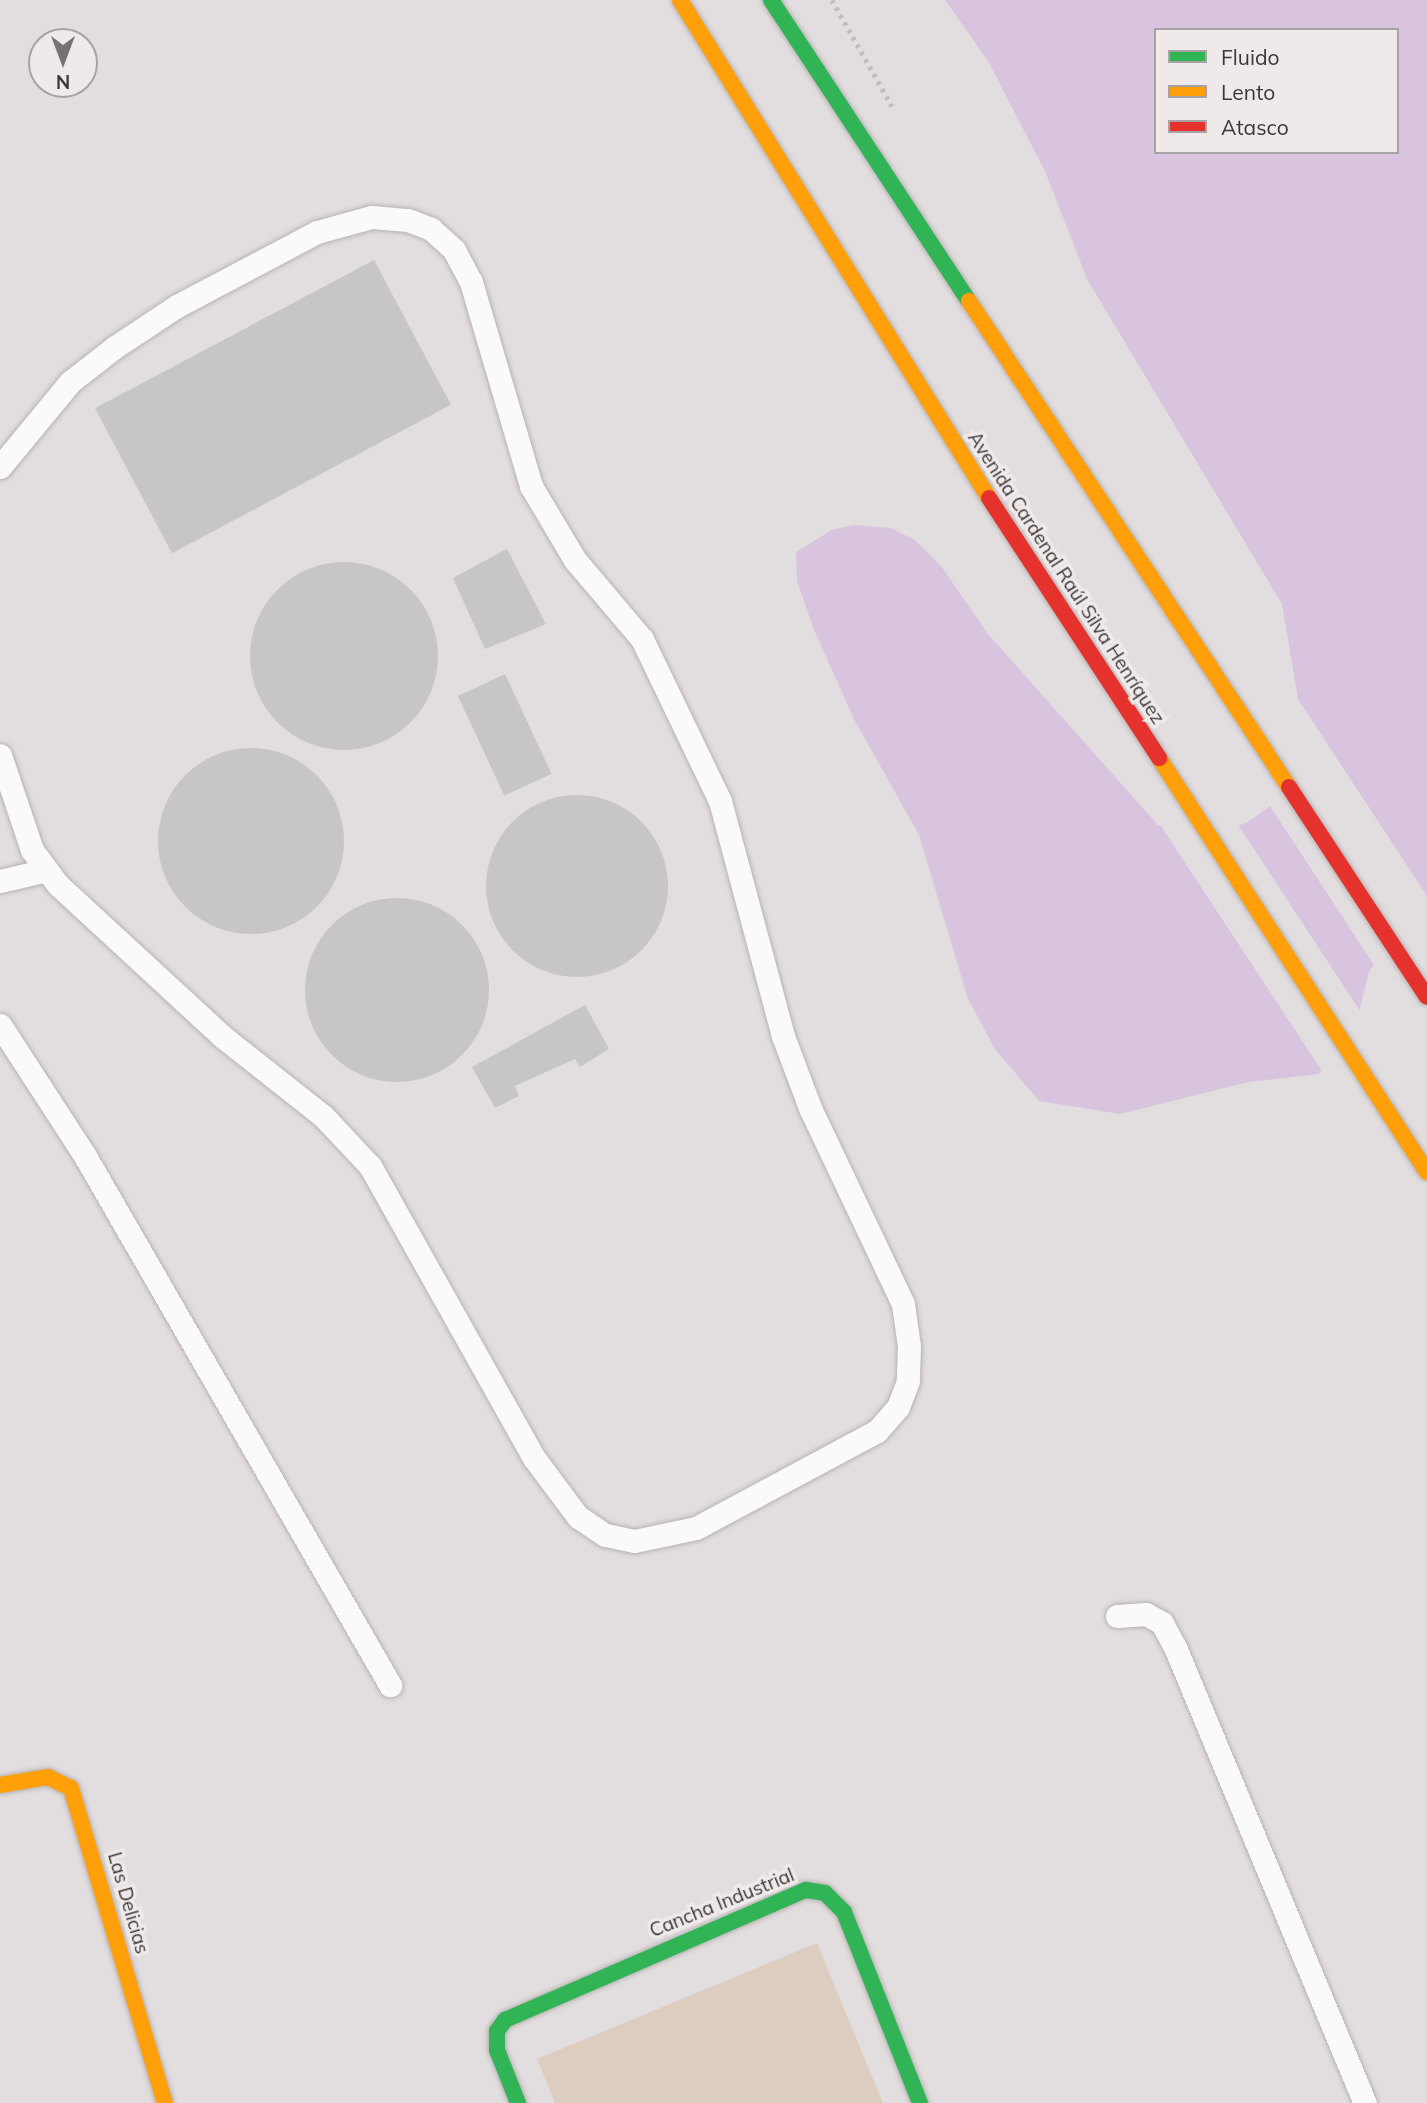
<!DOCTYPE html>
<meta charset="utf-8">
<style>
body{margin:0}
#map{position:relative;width:1427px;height:2103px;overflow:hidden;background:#e2ddde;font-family:Mulish,sans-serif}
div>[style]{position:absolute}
.green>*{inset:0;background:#ddcdc1}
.water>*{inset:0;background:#d8c4df}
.pier>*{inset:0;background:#e2ddde}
.building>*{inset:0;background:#c8c5c6;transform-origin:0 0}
.round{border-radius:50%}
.path>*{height:4.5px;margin-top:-2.25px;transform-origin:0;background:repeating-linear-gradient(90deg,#bfbebe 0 3.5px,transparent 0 8.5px)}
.roads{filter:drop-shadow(0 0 2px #b7b3b4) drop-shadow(0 0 2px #b7b3b4)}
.lane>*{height:23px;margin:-11.5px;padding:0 11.5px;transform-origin:11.5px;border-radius:11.5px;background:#fbfafa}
.fast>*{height:16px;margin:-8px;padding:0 8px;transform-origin:8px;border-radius:8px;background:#30b455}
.slow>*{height:16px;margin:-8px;padding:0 8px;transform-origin:8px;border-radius:8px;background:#ff9f0a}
.jam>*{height:16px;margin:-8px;padding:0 8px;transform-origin:8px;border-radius:8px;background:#e5322d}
span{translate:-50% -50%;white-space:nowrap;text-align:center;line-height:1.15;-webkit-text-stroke:7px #f0e9ea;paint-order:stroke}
.street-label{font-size:19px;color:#3a3838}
.legend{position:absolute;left:1154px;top:28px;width:245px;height:126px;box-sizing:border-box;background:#f0e9ea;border:2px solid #a7a2a3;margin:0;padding:9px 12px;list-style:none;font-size:21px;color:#3a3838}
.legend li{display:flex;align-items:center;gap:14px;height:35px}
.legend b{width:35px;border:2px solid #a7a2a3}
.north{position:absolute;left:28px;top:28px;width:70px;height:70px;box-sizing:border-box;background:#f0e9ea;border:2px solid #a7a2a3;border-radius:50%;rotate:180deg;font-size:19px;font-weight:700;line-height:28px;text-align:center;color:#3a3838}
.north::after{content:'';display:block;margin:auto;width:24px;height:32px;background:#757272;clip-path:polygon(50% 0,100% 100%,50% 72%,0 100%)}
</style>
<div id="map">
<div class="green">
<i style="clip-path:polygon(817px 1943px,883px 2103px,555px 2103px,537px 2059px)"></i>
</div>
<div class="water">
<i style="clip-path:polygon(evenodd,945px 0,1427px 0,1427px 948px,1382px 952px,1369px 972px,1359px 1012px,1319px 1074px,1248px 1082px,1120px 1114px,1039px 1101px,995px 1049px,968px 999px,919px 835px,854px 719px,814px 630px,797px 581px,796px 552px,832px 530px,853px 525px,891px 528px,915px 540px,941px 566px,988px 634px,1158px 825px,1221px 832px,1248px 822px,1291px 791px,1307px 753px,1282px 604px,1087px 279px,1045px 171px,988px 61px,945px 0,1156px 30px,1397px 30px,1397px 152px,1156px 152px,1156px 30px)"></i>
</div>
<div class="pier">
<i style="clip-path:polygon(1292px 690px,1427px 896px,1427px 951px,1385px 955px,1376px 968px,1268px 803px,1288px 789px,1304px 752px)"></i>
<i style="clip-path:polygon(1155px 817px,1220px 829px,1237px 823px,1362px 1014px,1324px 1074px)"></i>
</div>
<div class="building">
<i style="left:374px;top:260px;width:164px;height:316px;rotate:62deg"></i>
<i style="clip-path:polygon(507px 549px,546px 624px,485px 649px,453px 578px)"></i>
<i class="round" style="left:250px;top:562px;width:188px;height:188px"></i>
<i style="left:505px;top:674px;width:110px;height:52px;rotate:65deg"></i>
<i class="round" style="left:158px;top:748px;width:186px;height:186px"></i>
<i class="round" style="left:486px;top:795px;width:182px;height:182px"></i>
<i class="round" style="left:305px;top:898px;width:184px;height:184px"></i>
<i style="clip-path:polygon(585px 1005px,609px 1049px,580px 1067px,575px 1059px,515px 1086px,519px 1096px,495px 1108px,472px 1067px)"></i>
</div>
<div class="path">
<i style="left:832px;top:0;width:122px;rotate:60.5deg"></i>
</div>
<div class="roads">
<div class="lane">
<i style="left:0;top:467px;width:110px;rotate:-50.5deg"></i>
<i style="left:70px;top:382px;width:57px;rotate:-37.9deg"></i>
<i style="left:115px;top:347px;width:74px;rotate:-33.5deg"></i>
<i style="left:177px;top:306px;width:158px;rotate:-27.9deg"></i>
<i style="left:317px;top:232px;width:57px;rotate:-15.3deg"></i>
<i style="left:372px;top:217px;width:36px;rotate:5deg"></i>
<i style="left:408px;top:220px;width:25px;rotate:21deg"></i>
<i style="left:431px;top:229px;width:31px;rotate:42deg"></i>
<i style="left:454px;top:250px;width:36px;rotate:62deg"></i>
<i style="left:471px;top:282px;width:213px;rotate:73.6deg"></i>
<i style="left:531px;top:486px;width:86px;rotate:59.3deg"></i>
<i style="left:575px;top:560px;width:104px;rotate:49.7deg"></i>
<i style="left:642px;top:639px;width:180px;rotate:64.3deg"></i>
<i style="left:720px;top:801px;width:243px;rotate:75deg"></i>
<i style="left:783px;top:1036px;width:77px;rotate:69.4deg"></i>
<i style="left:810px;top:1108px;width:217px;rotate:64.6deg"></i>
<i style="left:903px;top:1304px;width:42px;rotate:81.9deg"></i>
<i style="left:909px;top:1346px;width:35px;rotate:92deg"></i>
<i style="left:908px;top:1381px;width:28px;rotate:111deg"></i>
<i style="left:898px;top:1407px;width:32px;rotate:131deg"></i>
<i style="left:877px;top:1431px;width:205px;rotate:151.8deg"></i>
<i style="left:696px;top:1528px;width:63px;rotate:168.2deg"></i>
<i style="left:634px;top:1541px;width:30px;rotate:-168deg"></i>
<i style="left:605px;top:1535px;width:32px;rotate:-146deg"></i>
<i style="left:578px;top:1517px;width:74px;rotate:-126.7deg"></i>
<i style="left:534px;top:1458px;width:335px;rotate:-119.3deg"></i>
<i style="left:370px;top:1166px;width:69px;rotate:-133.2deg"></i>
<i style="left:323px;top:1116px;width:127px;rotate:-141.7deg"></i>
<i style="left:223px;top:1037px;width:224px;rotate:-137.3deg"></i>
<i style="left:58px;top:885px;width:44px;rotate:-126.6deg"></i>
<i style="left:32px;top:850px;width:100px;rotate:-108.6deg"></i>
<i style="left:0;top:881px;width:48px;rotate:-13.2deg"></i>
<i style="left:0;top:1025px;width:156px;rotate:57deg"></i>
<i style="left:85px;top:1156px;width:611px;rotate:60.03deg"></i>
<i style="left:1117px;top:1616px;width:29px;rotate:-4deg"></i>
<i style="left:1146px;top:1614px;width:18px;rotate:29deg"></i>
<i style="left:1162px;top:1623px;width:27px;rotate:62deg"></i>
<i style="left:1175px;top:1647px;width:494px;rotate:67.4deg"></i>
</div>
<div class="fast">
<i style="left:771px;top:0;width:360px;rotate:56.7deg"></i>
<i style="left:518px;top:2103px;width:57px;rotate:-111.6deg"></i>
<i style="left:497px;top:2050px;width:19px;rotate:-90deg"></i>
<i style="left:497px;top:2031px;width:14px;rotate:-54deg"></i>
<i style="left:505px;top:2020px;width:328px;rotate:-23.4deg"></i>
<i style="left:806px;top:1890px;width:19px;rotate:9deg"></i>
<i style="left:825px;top:1893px;width:27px;rotate:45deg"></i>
<i style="left:844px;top:1912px;width:206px;rotate:68.3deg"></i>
</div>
<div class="slow">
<i style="left:680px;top:0;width:586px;rotate:58.18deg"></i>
<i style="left:969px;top:301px;width:582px;rotate:56.64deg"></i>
<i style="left:1159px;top:758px;width:493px;rotate:57.1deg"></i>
<i style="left:0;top:1785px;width:49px;rotate:-9.5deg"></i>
<i style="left:48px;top:1777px;width:25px;rotate:26deg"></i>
<i style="left:71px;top:1788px;width:329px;rotate:73.4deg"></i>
</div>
<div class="jam">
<i style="left:989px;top:498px;width:311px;rotate:56.8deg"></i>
<i style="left:1289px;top:787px;width:251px;rotate:56.7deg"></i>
</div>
</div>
<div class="street-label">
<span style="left:1066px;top:578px;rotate:57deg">Avenida Cardenal Raúl Silva Henríquez</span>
<span style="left:128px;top:1903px;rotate:74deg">Las Delicias</span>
<span style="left:722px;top:1903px;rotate:-22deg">Cancha Industrial</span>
</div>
<ul class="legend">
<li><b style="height:9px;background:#30b455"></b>Fluido</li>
<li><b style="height:9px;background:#ff9f0a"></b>Lento</li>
<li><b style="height:9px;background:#e5322d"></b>Atasco</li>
</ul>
<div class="north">N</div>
</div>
